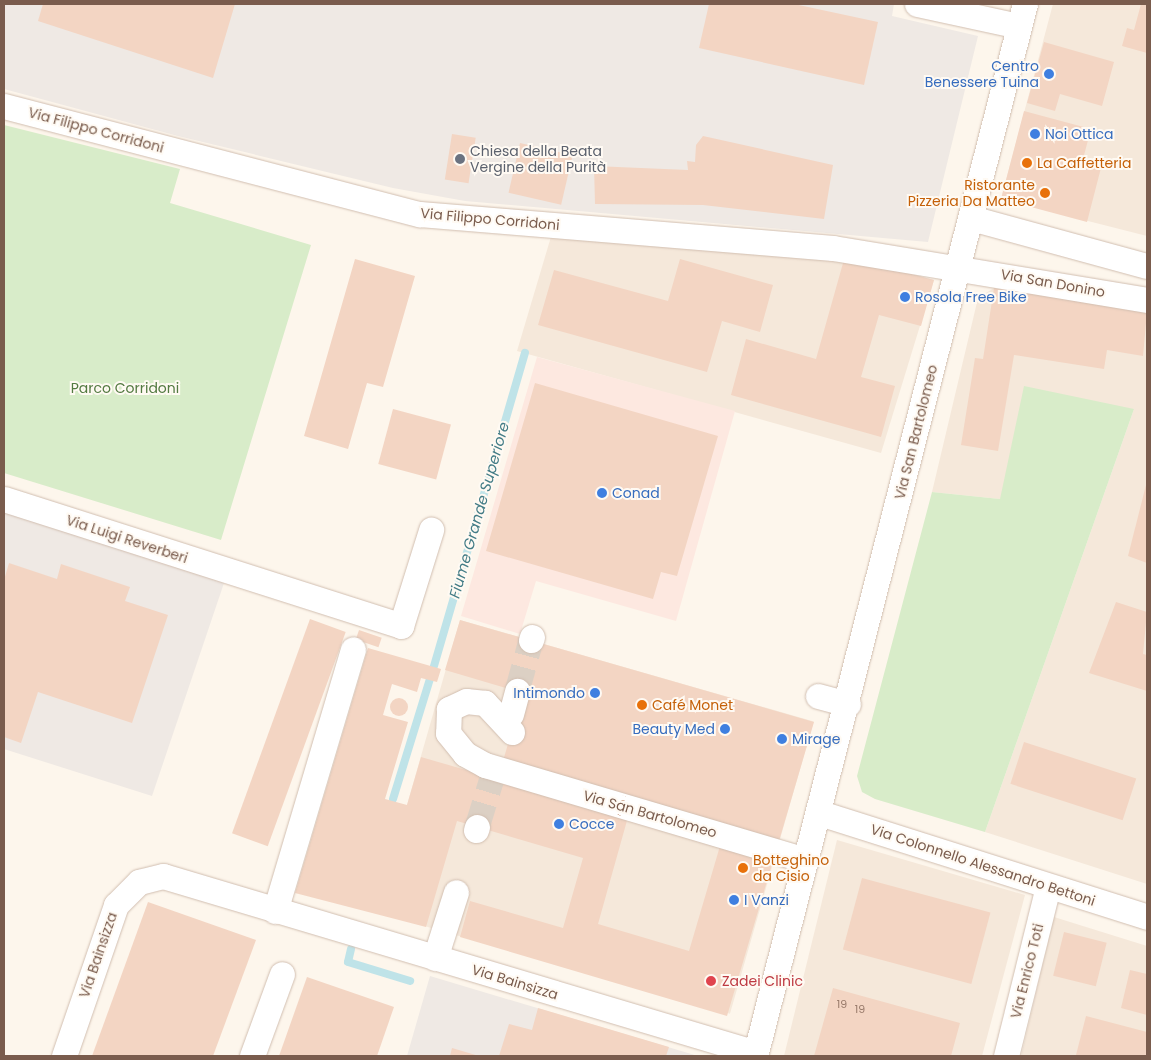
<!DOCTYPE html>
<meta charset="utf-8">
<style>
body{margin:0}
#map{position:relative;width:1151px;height:1060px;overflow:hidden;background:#fdf6ec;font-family:Poppins,sans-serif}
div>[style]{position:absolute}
.residential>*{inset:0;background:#f5e8da;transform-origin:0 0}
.commercial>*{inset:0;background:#fde8e0}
.industrial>*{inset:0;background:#efe9e4}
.green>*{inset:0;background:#d8ecc9}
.stream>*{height:8px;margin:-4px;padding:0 4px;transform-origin:4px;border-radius:4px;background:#bfe3e8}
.building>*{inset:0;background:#f3d5c3;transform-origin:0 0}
.round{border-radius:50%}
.minor-tunnel>*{height:25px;margin-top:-12.5px;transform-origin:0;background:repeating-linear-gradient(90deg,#dcd0c4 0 25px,transparent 0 37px)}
.roads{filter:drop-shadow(0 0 1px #d1beb0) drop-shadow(0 0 1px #d1beb0)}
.minor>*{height:25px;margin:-12.5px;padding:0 12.5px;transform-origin:12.5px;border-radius:12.5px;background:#fff}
.path-bridge>*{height:3px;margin-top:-1.5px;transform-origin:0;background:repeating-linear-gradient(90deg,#d9b8a5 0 1px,transparent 0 5px)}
.dots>*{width:14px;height:14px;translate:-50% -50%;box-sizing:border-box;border:2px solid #fffaf3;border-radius:50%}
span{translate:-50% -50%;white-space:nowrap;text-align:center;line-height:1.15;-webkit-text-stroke:4px #fffaf3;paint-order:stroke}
.number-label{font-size:11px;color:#987a6a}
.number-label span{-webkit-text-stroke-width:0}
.shop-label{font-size:14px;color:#366cbe}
.right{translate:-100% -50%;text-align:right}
.left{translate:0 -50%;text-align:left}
.street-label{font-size:14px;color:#7a5c4d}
.worship-label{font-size:14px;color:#5b616d}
.food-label{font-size:14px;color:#c56008}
.park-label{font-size:14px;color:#537a41}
.health-label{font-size:14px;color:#be3a42}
.water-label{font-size:15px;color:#437c86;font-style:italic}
.frame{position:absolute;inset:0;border:5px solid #7a5c4d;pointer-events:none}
</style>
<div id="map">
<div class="residential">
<i style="clip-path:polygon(1053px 4px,1147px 4px,1147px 236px,1001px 199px)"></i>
<i style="clip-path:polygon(553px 230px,826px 252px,934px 280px,881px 453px,517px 351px)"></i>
<i style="clip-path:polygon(994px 288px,1147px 312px,1147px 884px,985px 832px,1134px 409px,1000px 499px,932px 492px,978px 298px)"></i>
<i style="left:460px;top:620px;width:368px;height:304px;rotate:16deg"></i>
<i style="clip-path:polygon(837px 840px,1025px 895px,982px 1056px,784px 1056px)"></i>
<i style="clip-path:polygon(1054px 917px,1147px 946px,1147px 1056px,1021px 1056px)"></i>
</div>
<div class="commercial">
<i style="clip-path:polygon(537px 357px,735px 411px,676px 621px,536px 581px,520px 634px,461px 616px)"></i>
</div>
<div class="industrial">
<i style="clip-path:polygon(4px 4px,894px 4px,892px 16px,978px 36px,928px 242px,465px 201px,393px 188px,178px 136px,4px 89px)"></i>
<i style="clip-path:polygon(4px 510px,224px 583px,152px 796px,4px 749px)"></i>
<i style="clip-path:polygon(430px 976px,698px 1056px,407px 1056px)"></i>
</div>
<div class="green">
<i style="clip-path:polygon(4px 125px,180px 169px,170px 203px,311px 245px,221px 540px,4px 473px)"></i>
<i style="clip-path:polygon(1024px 386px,1134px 409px,985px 832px,875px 799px,862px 792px,857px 776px,932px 492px,1000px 499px)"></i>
</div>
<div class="stream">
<i style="left:434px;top:666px;width:326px;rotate:-73.8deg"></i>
<i style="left:393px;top:799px;width:126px;rotate:-72.9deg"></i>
<i style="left:351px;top:949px;width:13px;rotate:103deg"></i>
<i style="left:348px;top:962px;width:65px;rotate:17deg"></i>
</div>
<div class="building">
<i style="clip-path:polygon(43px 4px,235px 4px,213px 78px,38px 21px)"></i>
<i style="clip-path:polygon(709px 4px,794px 4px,878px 22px,864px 85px,699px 48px)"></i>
<i style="clip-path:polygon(1141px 4px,1147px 4px,1147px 53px,1122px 46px,1127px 28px,1134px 30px)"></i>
<i style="clip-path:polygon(1044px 42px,1114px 62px,1102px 106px,1060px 94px,1055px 111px,1027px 103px)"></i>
<i style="clip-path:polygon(1024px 111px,1091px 129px,1083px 159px,1102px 164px,1087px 222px,1001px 199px)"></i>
<i style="left:452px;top:134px;width:24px;height:46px;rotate:9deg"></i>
<i style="clip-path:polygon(703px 136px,833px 165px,824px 219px,703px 205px,595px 204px,594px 166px,688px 170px,687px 161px,695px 162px,696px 145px)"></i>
<i style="left:520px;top:143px;width:54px;height:51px;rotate:13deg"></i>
<i style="clip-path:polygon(845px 256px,934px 280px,921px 326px,879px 315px,861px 377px,895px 386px,881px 437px,731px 395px,746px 339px,816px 359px)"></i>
<i style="clip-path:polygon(355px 259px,415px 276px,383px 387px,367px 383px,348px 449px,304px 436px)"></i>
<i style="clip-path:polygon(680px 259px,773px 285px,760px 332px,722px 321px,707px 372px,538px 325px,554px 270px,668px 301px)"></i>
<i style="clip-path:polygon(994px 288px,1147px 312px,1143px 356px,1107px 350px,1104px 369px,1014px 355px,998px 451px,961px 445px,975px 358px,983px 359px)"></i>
<i style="clip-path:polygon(535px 383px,718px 436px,677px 576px,661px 572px,653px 599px,486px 551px)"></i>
<i style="left:393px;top:409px;width:60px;height:57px;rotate:15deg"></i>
<i style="clip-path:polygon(1147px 481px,1147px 563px,1128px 556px)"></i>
<i style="clip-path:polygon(9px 563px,57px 579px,61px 564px,130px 587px,125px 601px,168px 615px,132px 723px,38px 692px,21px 743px,4px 737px,4px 580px)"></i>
<i style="clip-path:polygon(1116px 602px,1147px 612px,1143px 654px,1147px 655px,1147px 691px,1089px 673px)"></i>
<i style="left:310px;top:619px;width:38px;height:228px;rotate:20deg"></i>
<i style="clip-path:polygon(460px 620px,814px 722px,779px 841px,503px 761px,523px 693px,445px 670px)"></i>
<i style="left:359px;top:630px;width:24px;height:10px;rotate:19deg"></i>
<i style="clip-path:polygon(368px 648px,441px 669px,437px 682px,421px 678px,417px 692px,392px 684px,383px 715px,408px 722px,385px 799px,407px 805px,421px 757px,628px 817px,598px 924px,689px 951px,720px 846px,773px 861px,727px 1016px,460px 937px,470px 901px,563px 928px,583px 858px,457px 821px,426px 927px,295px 893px)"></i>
<i class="round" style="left:390px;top:698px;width:18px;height:18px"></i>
<i style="left:1024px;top:742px;width:118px;height:44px;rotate:18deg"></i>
<i style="left:862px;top:878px;width:133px;height:74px;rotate:15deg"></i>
<i style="clip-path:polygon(148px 902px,256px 940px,213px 1056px,92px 1056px)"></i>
<i style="left:1064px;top:932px;width:44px;height:45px;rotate:14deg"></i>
<i style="clip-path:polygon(1130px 970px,1147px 974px,1147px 1015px,1121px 1008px)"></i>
<i style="clip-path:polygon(307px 977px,394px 1007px,377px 1056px,279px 1056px)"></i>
<i style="clip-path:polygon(833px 988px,960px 1023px,951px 1056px,814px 1056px)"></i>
<i style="clip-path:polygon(538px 1008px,669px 1047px,666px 1056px,499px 1056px,509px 1024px,532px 1030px)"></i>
<i style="clip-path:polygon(1086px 1016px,1147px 1032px,1147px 1056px,1076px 1055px)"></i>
<i style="clip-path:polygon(452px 1048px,479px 1056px,450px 1056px)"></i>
</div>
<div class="minor-tunnel">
<i style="left:517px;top:691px;width:53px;rotate:-74.6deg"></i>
<i style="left:477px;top:827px;width:51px;rotate:-73deg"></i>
</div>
<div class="roads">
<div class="minor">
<i style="left:917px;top:4px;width:104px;rotate:12.2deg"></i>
<i style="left:4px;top:106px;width:430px;rotate:14.6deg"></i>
<i style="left:420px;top:214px;width:414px;rotate:4.7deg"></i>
<i style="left:833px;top:248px;width:318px;rotate:9.4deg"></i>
<i style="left:971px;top:218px;width:182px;rotate:15.3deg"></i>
<i style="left:4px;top:499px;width:417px;rotate:17.7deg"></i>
<i style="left:401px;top:626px;width:101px;rotate:-72.6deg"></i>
<i style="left:531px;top:640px;width:3px;rotate:-72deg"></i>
<i style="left:818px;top:696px;width:31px;rotate:15deg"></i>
<i style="left:511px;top:714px;width:24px;rotate:-75deg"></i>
<i style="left:512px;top:732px;width:40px;rotate:-133deg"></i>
<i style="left:485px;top:703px;width:19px;rotate:-174deg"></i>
<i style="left:466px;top:701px;width:19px;rotate:155deg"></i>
<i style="left:449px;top:709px;width:24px;rotate:92deg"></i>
<i style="left:448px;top:733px;width:27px;rotate:51deg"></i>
<i style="left:465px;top:754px;width:23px;rotate:29deg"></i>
<i style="left:485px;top:765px;width:335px;rotate:16.5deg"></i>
<i style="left:820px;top:813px;width:343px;rotate:17.6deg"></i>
<i style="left:476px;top:830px;width:3px;rotate:-72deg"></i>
<i style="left:275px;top:911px;width:273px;rotate:-73.4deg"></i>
<i style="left:435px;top:958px;width:69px;rotate:-72.3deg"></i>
<i style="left:64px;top:1056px;width:160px;rotate:-71deg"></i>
<i style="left:116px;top:905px;width:33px;rotate:-45deg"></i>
<i style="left:139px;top:882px;width:25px;rotate:-14deg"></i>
<i style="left:163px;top:876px;width:619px;rotate:16.62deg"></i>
<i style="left:252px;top:1056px;width:87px;rotate:-69.9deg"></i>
<i style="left:755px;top:1056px;width:1086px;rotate:-75.61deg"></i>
<i style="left:1006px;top:1056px;width:175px;rotate:-76.1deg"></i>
</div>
</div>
<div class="path-bridge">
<i style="left:619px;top:815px;width:20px;rotate:-75deg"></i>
</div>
<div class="dots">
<i style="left:1049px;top:74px;background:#3f7fe0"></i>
<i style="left:1035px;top:134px;background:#3f7fe0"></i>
<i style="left:460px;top:159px;background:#6b7280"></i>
<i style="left:1027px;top:163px;background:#e8710a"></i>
<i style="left:1045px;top:193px;background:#e8710a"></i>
<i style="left:905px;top:297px;background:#3f7fe0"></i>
<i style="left:602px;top:493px;background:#3f7fe0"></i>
<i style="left:595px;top:693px;background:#3f7fe0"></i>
<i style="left:642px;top:705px;background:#e8710a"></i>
<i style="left:725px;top:729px;background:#3f7fe0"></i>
<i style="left:782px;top:739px;background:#3f7fe0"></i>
<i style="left:559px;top:824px;background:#3f7fe0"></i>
<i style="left:743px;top:868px;background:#e8710a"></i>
<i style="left:734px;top:900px;background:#3f7fe0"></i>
<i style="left:711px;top:981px;background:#e0444e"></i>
</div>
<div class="number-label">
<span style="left:842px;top:1004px">19</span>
<span style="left:860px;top:1009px">19</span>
</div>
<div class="shop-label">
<span class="right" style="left:1039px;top:74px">Centro<br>Benessere Tuina</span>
<span class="left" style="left:1045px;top:134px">Noi Ottica</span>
<span class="left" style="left:915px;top:297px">Rosola Free Bike</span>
<span class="left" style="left:612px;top:493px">Conad</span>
<span class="right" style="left:585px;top:693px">Intimondo</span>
<span class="right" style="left:715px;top:729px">Beauty Med</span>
<span class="left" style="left:792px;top:739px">Mirage</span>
<span class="left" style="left:569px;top:824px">Cocce</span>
<span class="left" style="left:744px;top:900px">I Vanzi</span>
</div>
<div class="street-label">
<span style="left:96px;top:130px;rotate:15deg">Via Filippo Corridoni</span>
<span style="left:490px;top:219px;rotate:5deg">Via Filippo Corridoni</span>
<span style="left:1053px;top:283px;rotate:10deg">Via San Donino</span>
<span style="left:916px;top:432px;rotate:-76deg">Via San Bartolomeo</span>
<span style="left:127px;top:539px;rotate:18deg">Via Luigi Reverberi</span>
<span style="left:650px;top:814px;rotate:16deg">Via San Bartolomeo</span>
<span style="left:983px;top:865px;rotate:18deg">Via Colonnello Alessandro Bettoni</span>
<span style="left:98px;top:955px;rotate:-71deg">Via Bainsizza</span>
<span style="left:1027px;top:971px;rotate:-76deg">Via Enrico Toti</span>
<span style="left:515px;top:982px;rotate:17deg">Via Bainsizza</span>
</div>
<div class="worship-label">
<span class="left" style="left:470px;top:159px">Chiesa della Beata<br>Vergine della Purità</span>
</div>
<div class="food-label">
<span class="left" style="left:1037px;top:163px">La Caffetteria</span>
<span class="right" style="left:1035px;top:193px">Ristorante<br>Pizzeria Da Matteo</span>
<span class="left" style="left:652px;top:705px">Café Monet</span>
<span class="left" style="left:753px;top:868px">Botteghino<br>da Cisio</span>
</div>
<div class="park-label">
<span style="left:125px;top:388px">Parco Corridoni</span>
</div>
<div class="health-label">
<span class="left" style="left:722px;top:981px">Zadei Clinic</span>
</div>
<div class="water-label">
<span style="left:479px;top:510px;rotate:-74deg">Fiume Grande Superiore</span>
</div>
<div class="frame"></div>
</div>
